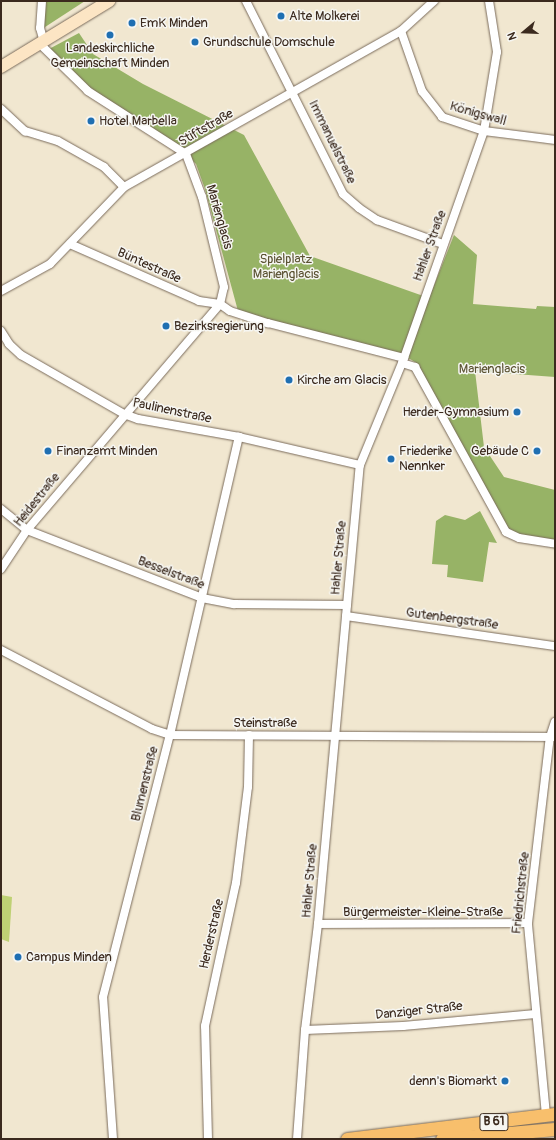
<!DOCTYPE html>
<meta charset="utf-8">
<style>
body{margin:0}
#map{position:relative;width:556px;height:1140px;overflow:hidden;background:#f1e7d0;font-family:Pangolin,sans-serif}
div>[style]{position:absolute}
.green>*{inset:0;background:#bfd174}
.forest>*{inset:0;background:#97b366}
.roads{filter:drop-shadow(0 0 1px #7b6c5c) drop-shadow(0 0 1px #7b6c5c)}
.street>*{height:8px;margin:-4px;padding:0 4px;transform-origin:4px;border-radius:4px;background:#fff}
.secondary>*{height:12px;margin:-6px;padding:0 6px;transform-origin:6px;border-radius:6px;background:#fce5c4}
.primary>*{height:13px;margin:-6.5px;padding:0 6.5px;transform-origin:6.5px;border-radius:6.5px;background:#f8bf6c}
.dots>*{width:11px;height:11px;translate:-50% -50%;box-sizing:border-box;border:2px solid #f6f6f2;border-radius:50%}
span{translate:-50% -50%;white-space:nowrap;text-align:center;line-height:1.15;-webkit-text-stroke:3px #f6f6f2;paint-order:stroke}
.shield-label span{padding:1px 3px;background:#f6f6f2;border:1px solid;border-radius:3px;-webkit-text-stroke-width:0}
.shield-label{font-size:12px;color:#3b2a1e;font-weight:700}
.poi-label{font-size:13px;color:#3b2a1e}
.left{translate:0 -50%;text-align:left}
.right{translate:-100% -50%;text-align:right}
.street-label{font-size:13px;color:#3b2a1e}
.park-label{font-size:13px;color:#5c5434}
.frame{position:absolute;inset:0;border:2px solid #3b2a1e;pointer-events:none}
.north{position:absolute;left:504px;top:12px;width:40px;height:40px;-webkit-text-stroke:3px #f6f6f2;paint-order:stroke;rotate:251deg;font-size:11px;font-weight:700;line-height:16px;text-align:center;color:#3b2a1e}
.north::after{content:'';display:block;margin:auto;width:14px;height:18px;background:#3b2a1e;clip-path:polygon(50% 0,100% 100%,50% 72%,0 100%)}
</style>
<div id="map">
<div class="green">
<i style="clip-path:polygon(1px 895px,12px 897px,9px 942px,1px 939px)"></i>
</div>
<div class="forest">
<i style="clip-path:polygon(46px 1px,85px 1px,42px 29px)"></i>
<i style="clip-path:polygon(79px 33px,93px 54px,143px 84px,244px 135px,310px 256px,429px 298px,454px 235px,477px 255px,473px 304px,536px 309px,537px 306px,555px 307px,555px 377px,475px 371px,484px 447px,504px 477px,555px 490px,555px 548px,504px 533px,418px 364px,410px 359px,238px 311px,205px 189px,196px 164px,186px 154px,92px 91px,49px 49px)"></i>
<i style="clip-path:polygon(480px 511px,497px 543px,489px 542px,483px 582px,447px 577px,448px 565px,432px 564px,436px 521px,445px 515px,465px 520px)"></i>
</div>
<div class="roads">
<div class="street">
<i style="left:42px;top:1px;width:27px;rotate:94deg"></i>
<i style="left:40px;top:28px;width:15px;rotate:74deg"></i>
<i style="left:246px;top:1px;width:216px;rotate:63.3deg"></i>
<i style="left:343px;top:194px;width:21px;rotate:41deg"></i>
<i style="left:359px;top:208px;width:22px;rotate:34deg"></i>
<i style="left:377px;top:220px;width:70px;rotate:20deg"></i>
<i style="left:401px;top:31px;width:64px;rotate:70.7deg"></i>
<i style="left:422px;top:91px;width:33px;rotate:52deg"></i>
<i style="left:442px;top:117px;width:44px;rotate:18.4deg"></i>
<i style="left:484px;top:131px;width:72px;rotate:7.2deg"></i>
<i style="left:1px;top:109px;width:33px;rotate:43deg"></i>
<i style="left:25px;top:131px;width:34px;rotate:17deg"></i>
<i style="left:58px;top:141px;width:53px;rotate:29.5deg"></i>
<i style="left:104px;top:167px;width:28px;rotate:45deg"></i>
<i style="left:70px;top:244px;width:141px;rotate:23.8deg"></i>
<i style="left:199px;top:301px;width:21px;rotate:8deg"></i>
<i style="left:1px;top:291px;width:56px;rotate:-28.9deg"></i>
<i style="left:50px;top:264px;width:107px;rotate:-46.1deg"></i>
<i style="left:124px;top:187px;width:318px;rotate:-29.4deg"></i>
<i style="left:401px;top:31px;width:45px;rotate:-42.3deg"></i>
<i style="left:220px;top:304px;width:12px;rotate:35deg"></i>
<i style="left:230px;top:311px;width:40px;rotate:18deg"></i>
<i style="left:268px;top:323px;width:140px;rotate:14.4deg"></i>
<i style="left:1px;top:331px;width:15px;rotate:58deg"></i>
<i style="left:9px;top:344px;width:16px;rotate:43deg"></i>
<i style="left:21px;top:355px;width:119px;rotate:29.8deg"></i>
<i style="left:124px;top:414px;width:15px;rotate:20deg"></i>
<i style="left:138px;top:419px;width:103px;rotate:10.1deg"></i>
<i style="left:239px;top:437px;width:124px;rotate:13deg"></i>
<i style="left:402px;top:363px;width:14px;rotate:17deg"></i>
<i style="left:415px;top:367px;width:188px;rotate:61.1deg"></i>
<i style="left:506px;top:532px;width:14px;rotate:25deg"></i>
<i style="left:519px;top:538px;width:36px;rotate:9deg"></i>
<i style="left:1px;top:509px;width:33px;rotate:39deg"></i>
<i style="left:27px;top:530px;width:188px;rotate:21.2deg"></i>
<i style="left:202px;top:598px;width:33px;rotate:11deg"></i>
<i style="left:234px;top:604px;width:113px;rotate:0.5deg"></i>
<i style="left:1px;top:569px;width:47px;rotate:-56.3deg"></i>
<i style="left:27px;top:530px;width:297px;rotate:-49.5deg"></i>
<i style="left:220px;top:304px;width:17px;rotate:-77deg"></i>
<i style="left:224px;top:287px;width:93px;rotate:-103.7deg"></i>
<i style="left:202px;top:197px;width:46px;rotate:-110.4deg"></i>
<i style="left:186px;top:154px;width:117px;rotate:-147.3deg"></i>
<i style="left:88px;top:91px;width:67px;rotate:-135.6deg"></i>
<i style="left:346px;top:616px;width:211px;rotate:8.2deg"></i>
<i style="left:1px;top:650px;width:170px;rotate:27.6deg"></i>
<i style="left:152px;top:729px;width:19px;rotate:18deg"></i>
<i style="left:170px;top:735px;width:385px;rotate:0.3deg"></i>
<i style="left:318px;top:924px;width:210px;rotate:-0.3deg"></i>
<i style="left:305px;top:1030px;width:98px;rotate:-2.3deg"></i>
<i style="left:403px;top:1026px;width:133px;rotate:-5.2deg"></i>
<i style="left:546px;top:1115px;width:193px;rotate:-95.4deg"></i>
<i style="left:528px;top:923px;width:187px;rotate:-83.3deg"></i>
<i style="left:550px;top:737px;width:16px;rotate:-72deg"></i>
<i style="left:113px;top:1139px;width:142px;rotate:-94deg"></i>
<i style="left:103px;top:997px;width:270px;rotate:-75.7deg"></i>
<i style="left:170px;top:735px;width:306px;rotate:-77deg"></i>
<i style="left:208px;top:1139px;width:113px;rotate:-91.5deg"></i>
<i style="left:205px;top:1026px;width:146px;rotate:-77.8deg"></i>
<i style="left:236px;top:883px;width:97px;rotate:-82.9deg"></i>
<i style="left:248px;top:787px;width:52px;rotate:-88.9deg"></i>
<i style="left:297px;top:1139px;width:109px;rotate:-85.8deg"></i>
<i style="left:305px;top:1030px;width:107px;rotate:-83deg"></i>
<i style="left:318px;top:924px;width:461px;rotate:-84.8deg"></i>
<i style="left:360px;top:465px;width:116px;rotate:-67.6deg"></i>
<i style="left:404px;top:358px;width:241px;rotate:-70.6deg"></i>
<i style="left:484px;top:131px;width:80px;rotate:-80.7deg"></i>
<i style="left:497px;top:52px;width:52px;rotate:-98.9deg"></i>
</div>
<div class="secondary">
<i style="left:1px;top:67px;width:127px;rotate:-31.4deg"></i>
</div>
<div class="primary">
<i style="left:347px;top:1139px;width:209px;rotate:-6.9deg"></i>
<i style="left:442px;top:1139px;width:113px;rotate:-5.1deg"></i>
</div>
</div>
<div class="dots">
<i style="left:281px;top:16px;background:#1f6fb2"></i>
<i style="left:132px;top:23px;background:#1f6fb2"></i>
<i style="left:110px;top:35px;background:#1f6fb2"></i>
<i style="left:195px;top:42px;background:#1f6fb2"></i>
<i style="left:91px;top:121px;background:#1f6fb2"></i>
<i style="left:166px;top:326px;background:#1f6fb2"></i>
<i style="left:289px;top:380px;background:#1f6fb2"></i>
<i style="left:517px;top:412px;background:#1f6fb2"></i>
<i style="left:48px;top:451px;background:#1f6fb2"></i>
<i style="left:537px;top:451px;background:#1f6fb2"></i>
<i style="left:391px;top:459px;background:#1f6fb2"></i>
<i style="left:18px;top:957px;background:#1f6fb2"></i>
<i style="left:505px;top:1081px;background:#1f6fb2"></i>
</div>
<div class="shield-label">
<span style="left:494px;top:1122px">B 61</span>
</div>
<div class="poi-label">
<span class="left" style="left:289px;top:16px">Alte Molkerei</span>
<span class="left" style="left:140px;top:23px">EmK Minden</span>
<span class="left" style="left:203px;top:42px">Grundschule Domschule</span>
<span style="left:110px;top:56px">Landeskirchliche<br>Gemeinschaft Minden</span>
<span class="left" style="left:99px;top:121px">Hotel Marbella</span>
<span class="left" style="left:174px;top:326px">Bezirksregierung</span>
<span class="left" style="left:297px;top:380px">Kirche am Glacis</span>
<span class="right" style="left:509px;top:412px">Herder-Gymnasium</span>
<span class="left" style="left:56px;top:451px">Finanzamt Minden</span>
<span class="right" style="left:529px;top:451px">Gebäude C</span>
<span class="left" style="left:399px;top:459px">Friederike<br>Nennker</span>
<span class="left" style="left:26px;top:957px">Campus Minden</span>
<span class="right" style="left:497px;top:1081px">denn's Biomarkt</span>
</div>
<div class="street-label">
<span style="left:478px;top:114px;rotate:16deg">Königswall</span>
<span style="left:206px;top:128px;rotate:-30deg">Stiftstraße</span>
<span style="left:332px;top:142px;rotate:64deg">Immanuelstraße</span>
<span style="left:219px;top:217px;rotate:74deg">Marienglacis</span>
<span style="left:430px;top:246px;rotate:-70deg">Hahler Straße</span>
<span style="left:149px;top:266px;rotate:24deg">Büntestraße</span>
<span style="left:172px;top:411px;rotate:12deg">Paulinenstraße</span>
<span style="left:37px;top:500px;rotate:-51deg">Heidestraße</span>
<span style="left:339px;top:558px;rotate:-85deg">Hahler Straße</span>
<span style="left:171px;top:573px;rotate:21deg">Besselstraße</span>
<span style="left:452px;top:619px;rotate:8deg">Gutenbergstraße</span>
<span style="left:265px;top:723px">Steinstraße</span>
<span style="left:145px;top:784px;rotate:-76deg">Blumenstraße</span>
<span style="left:310px;top:881px;rotate:-85deg">Hahler Straße</span>
<span style="left:521px;top:893px;rotate:-84deg">Friedrichstraße</span>
<span style="left:423px;top:912px">Bürgermeister-Kleine-Straße</span>
<span style="left:212px;top:934px;rotate:-77deg">Herderstraße</span>
<span style="left:419px;top:1011px;rotate:-6deg">Danziger Straße</span>
</div>
<div class="park-label">
<span style="left:286px;top:267px">Spielplatz<br>Marienglacis</span>
<span style="left:492px;top:369px">Marienglacis</span>
</div>
<div class="frame"></div>
<div class="north">N</div>
</div>
